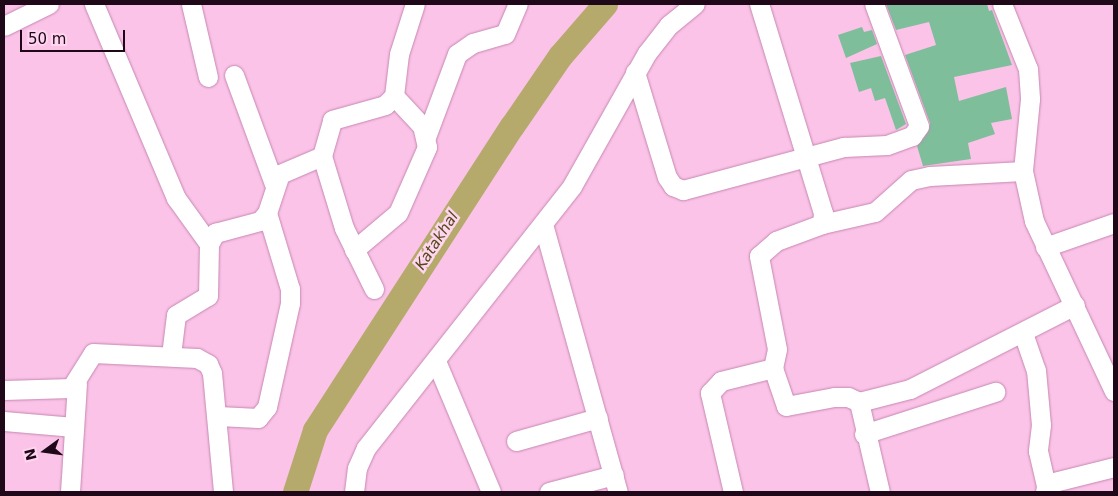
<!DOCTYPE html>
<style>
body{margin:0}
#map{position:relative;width:1118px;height:496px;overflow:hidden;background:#fac3e7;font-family:"DejaVu Sans",sans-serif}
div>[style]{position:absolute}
.river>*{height:25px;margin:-12.5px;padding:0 12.5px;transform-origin:12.5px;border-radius:12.5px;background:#b5aa6c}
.building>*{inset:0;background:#7ebe9b}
.roads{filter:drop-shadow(0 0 1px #c787b2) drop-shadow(0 0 1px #c787b2)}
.minor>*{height:19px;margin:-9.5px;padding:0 9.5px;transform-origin:9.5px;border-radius:9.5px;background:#fff}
span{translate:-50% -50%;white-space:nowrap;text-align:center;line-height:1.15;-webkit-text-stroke:5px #ffd5f0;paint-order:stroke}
.water-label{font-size:15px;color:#514918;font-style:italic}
.frame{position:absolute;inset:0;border:5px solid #1f0818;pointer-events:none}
.north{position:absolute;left:20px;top:426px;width:50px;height:50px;-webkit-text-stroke:4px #ffd5f0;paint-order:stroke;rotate:256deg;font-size:14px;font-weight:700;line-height:20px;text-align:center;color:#1f0818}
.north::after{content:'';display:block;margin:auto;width:18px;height:22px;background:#1f0818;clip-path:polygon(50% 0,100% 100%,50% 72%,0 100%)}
.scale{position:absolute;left:20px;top:30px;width:105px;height:22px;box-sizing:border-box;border:2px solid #1f0818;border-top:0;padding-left:6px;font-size:15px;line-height:18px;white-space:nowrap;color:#1f0818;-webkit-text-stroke:4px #ffd5f0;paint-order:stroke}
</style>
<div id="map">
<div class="river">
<i style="left:295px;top:492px;width:65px;rotate:-72.1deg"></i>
<i style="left:315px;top:430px;width:362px;rotate:-57.1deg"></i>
<i style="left:512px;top:126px;width:85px;rotate:-55.6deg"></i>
<i style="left:560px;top:56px;width:69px;rotate:-49.1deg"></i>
</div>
<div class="building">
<i style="clip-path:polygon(886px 4px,987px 4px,989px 11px,992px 10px,1012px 65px,954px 77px,959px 101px,1006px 87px,1012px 119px,991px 123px,995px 134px,968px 143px,971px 159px,923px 166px,917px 146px,928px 132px,930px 123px,905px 55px,936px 45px,929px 22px,896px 30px)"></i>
<i style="clip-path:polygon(862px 27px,864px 32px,872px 30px,877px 44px,846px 58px,838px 35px)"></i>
<i style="clip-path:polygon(881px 56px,906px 124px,896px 130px,885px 98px,875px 101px,871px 88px,859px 92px,850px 63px)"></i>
</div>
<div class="roads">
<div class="minor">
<i style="left:94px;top:4px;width:211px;rotate:67.1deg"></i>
<i style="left:176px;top:198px;width:57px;rotate:54.3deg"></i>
<i style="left:191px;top:4px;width:75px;rotate:76.9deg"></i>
<i style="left:1002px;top:4px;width:70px;rotate:68.2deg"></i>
<i style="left:1028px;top:69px;width:30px;rotate:86deg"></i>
<i style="left:1030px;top:99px;width:72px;rotate:95.6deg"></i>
<i style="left:1023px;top:171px;width:51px;rotate:77.6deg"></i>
<i style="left:1034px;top:221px;width:188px;rotate:64.8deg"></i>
<i style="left:4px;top:26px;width:50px;rotate:-26.1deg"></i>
<i style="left:635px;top:72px;width:110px;rotate:73.1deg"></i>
<i style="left:667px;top:177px;width:11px;rotate:56deg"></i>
<i style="left:673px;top:186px;width:11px;rotate:22deg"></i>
<i style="left:683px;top:190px;width:167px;rotate:-15deg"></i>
<i style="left:844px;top:147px;width:43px;rotate:-2.7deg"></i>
<i style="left:887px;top:145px;width:27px;rotate:-20deg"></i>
<i style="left:912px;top:136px;width:12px;rotate:-55deg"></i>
<i style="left:919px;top:126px;width:130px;rotate:-110.2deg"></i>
<i style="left:234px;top:75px;width:116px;rotate:69.8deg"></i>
<i style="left:426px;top:137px;width:89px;rotate:-69.5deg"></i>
<i style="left:457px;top:54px;width:19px;rotate:-35deg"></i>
<i style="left:473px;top:43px;width:33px;rotate:-16deg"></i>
<i style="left:505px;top:34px;width:33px;rotate:-67deg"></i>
<i style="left:322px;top:156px;width:75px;rotate:73deg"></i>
<i style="left:344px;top:228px;width:68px;rotate:63.8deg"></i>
<i style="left:543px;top:224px;width:278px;rotate:74.4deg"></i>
<i style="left:822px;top:224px;width:54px;rotate:-12.8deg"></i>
<i style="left:875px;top:212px;width:48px;rotate:-41.6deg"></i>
<i style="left:911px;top:180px;width:19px;rotate:-12deg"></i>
<i style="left:930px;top:176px;width:93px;rotate:-3.1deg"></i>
<i style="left:1045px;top:247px;width:73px;rotate:-19.2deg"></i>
<i style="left:354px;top:250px;width:57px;rotate:-40.1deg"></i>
<i style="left:398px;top:213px;width:72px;rotate:-66.3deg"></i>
<i style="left:427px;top:147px;width:22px;rotate:-103deg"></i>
<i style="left:422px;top:126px;width:41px;rotate:-133deg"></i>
<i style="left:1023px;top:333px;width:39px;rotate:71deg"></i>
<i style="left:1036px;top:370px;width:55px;rotate:84.8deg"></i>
<i style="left:1041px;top:425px;width:26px;rotate:97deg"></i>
<i style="left:1038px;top:451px;width:37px;rotate:77deg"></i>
<i style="left:171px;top:355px;width:40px;rotate:-82.9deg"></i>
<i style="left:176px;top:315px;width:37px;rotate:-31deg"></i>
<i style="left:208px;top:296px;width:52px;rotate:-88.9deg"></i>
<i style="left:209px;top:244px;width:13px;rotate:-61deg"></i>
<i style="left:215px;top:233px;width:47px;rotate:-14.9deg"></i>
<i style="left:260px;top:221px;width:11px;rotate:-49deg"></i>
<i style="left:267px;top:213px;width:41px;rotate:-71.6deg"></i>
<i style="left:280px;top:174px;width:46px;rotate:-23.2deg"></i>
<i style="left:322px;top:156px;width:37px;rotate:-74deg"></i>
<i style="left:332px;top:120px;width:55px;rotate:-15.8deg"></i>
<i style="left:385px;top:105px;width:13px;rotate:-45deg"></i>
<i style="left:394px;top:96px;width:42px;rotate:-83.2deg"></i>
<i style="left:399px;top:54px;width:52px;rotate:-72.3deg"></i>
<i style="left:436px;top:361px;width:142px;rotate:67.2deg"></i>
<i style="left:773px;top:368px;width:40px;rotate:71.1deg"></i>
<i style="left:786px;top:406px;width:49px;rotate:-10.6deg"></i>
<i style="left:834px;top:397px;width:14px"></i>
<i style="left:848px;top:397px;width:12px;rotate:24deg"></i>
<i style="left:859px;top:402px;width:53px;rotate:-14.3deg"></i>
<i style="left:910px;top:389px;width:185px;rotate:-27deg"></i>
<i style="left:4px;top:390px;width:67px;rotate:-1.7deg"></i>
<i style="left:71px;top:388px;width:41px;rotate:-57.8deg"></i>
<i style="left:93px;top:353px;width:104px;rotate:2.8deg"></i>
<i style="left:197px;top:358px;width:13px;rotate:29deg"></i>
<i style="left:208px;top:364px;width:10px;rotate:66deg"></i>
<i style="left:212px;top:373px;width:120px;rotate:84.7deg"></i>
<i style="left:859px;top:402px;width:92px;rotate:76.9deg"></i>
<i style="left:218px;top:416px;width:40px;rotate:2.9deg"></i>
<i style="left:258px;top:418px;width:14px;rotate:-51deg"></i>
<i style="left:267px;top:407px;width:107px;rotate:-77.5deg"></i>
<i style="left:290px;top:303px;width:14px;rotate:-90deg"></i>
<i style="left:290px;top:289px;width:79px;rotate:-106.8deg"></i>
<i style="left:4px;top:421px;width:70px;rotate:4.9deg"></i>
<i style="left:864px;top:434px;width:138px;rotate:-17.8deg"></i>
<i style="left:516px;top:441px;width:85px;rotate:-15.7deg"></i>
<i style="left:70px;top:492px;width:109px;rotate:-86.3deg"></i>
<i style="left:354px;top:492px;width:24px;rotate:-83deg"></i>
<i style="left:357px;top:468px;width:22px;rotate:-66deg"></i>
<i style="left:366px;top:448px;width:333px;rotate:-51.8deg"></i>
<i style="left:572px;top:186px;width:153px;rotate:-60.6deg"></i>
<i style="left:647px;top:53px;width:36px;rotate:-52deg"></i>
<i style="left:669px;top:25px;width:33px;rotate:-39deg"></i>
<i style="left:549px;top:492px;width:67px;rotate:-14.7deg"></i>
<i style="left:733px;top:492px;width:102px;rotate:-103.1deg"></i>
<i style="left:710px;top:393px;width:16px;rotate:-47deg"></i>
<i style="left:721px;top:381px;width:54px;rotate:-14deg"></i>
<i style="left:773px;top:368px;width:19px;rotate:-78deg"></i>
<i style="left:777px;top:349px;width:95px;rotate:-101deg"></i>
<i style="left:759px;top:256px;width:23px;rotate:-41deg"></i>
<i style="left:776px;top:241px;width:49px;rotate:-20.3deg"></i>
<i style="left:822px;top:224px;width:11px;rotate:-85deg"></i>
<i style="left:823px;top:213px;width:219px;rotate:-107deg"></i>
<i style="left:1045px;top:492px;width:5px;rotate:-79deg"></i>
<i style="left:1046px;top:487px;width:9px;rotate:-32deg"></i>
<i style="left:1054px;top:482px;width:62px;rotate:-14deg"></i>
</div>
</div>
<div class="water-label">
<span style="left:437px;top:241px;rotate:-57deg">Katakhal</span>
</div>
<div class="frame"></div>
<div class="north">N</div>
<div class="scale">50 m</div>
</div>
